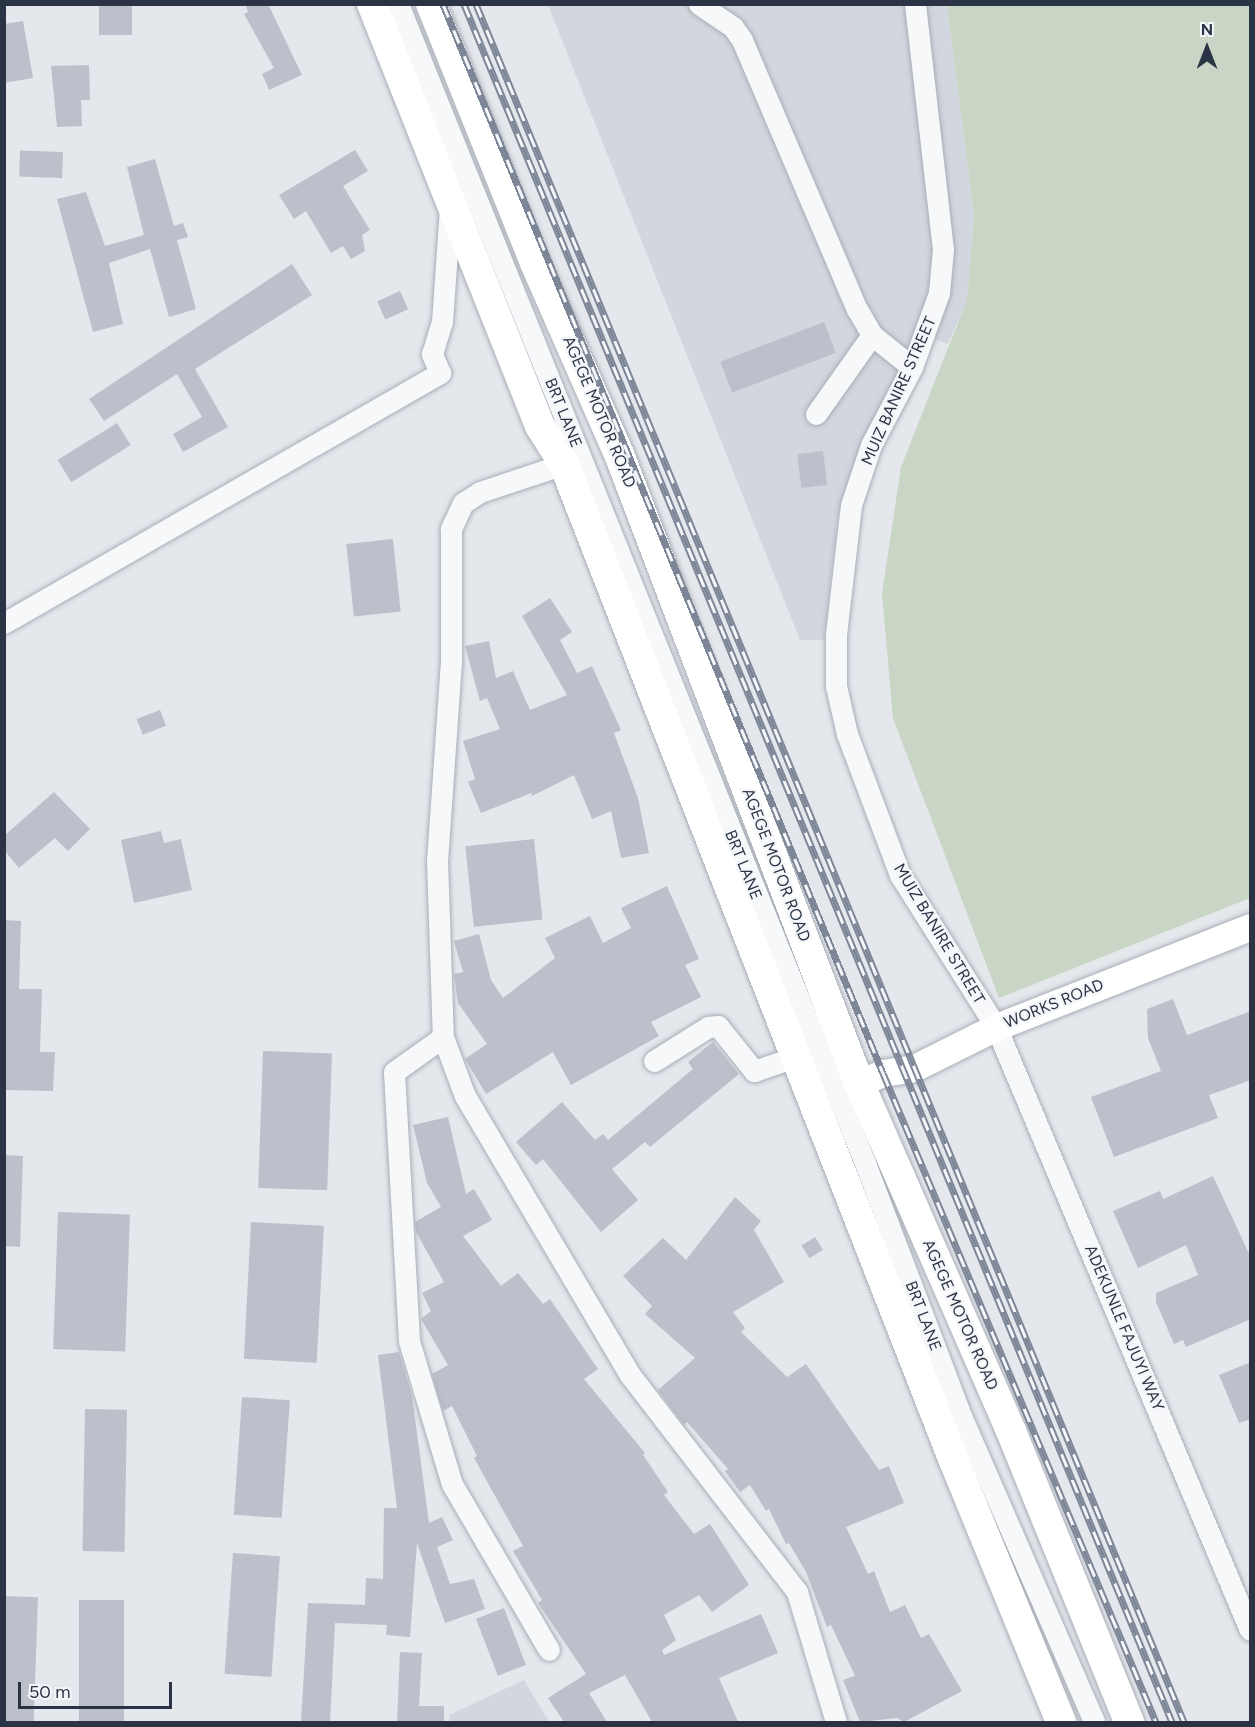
<!DOCTYPE html>
<style>
body{margin:0}
#map{position:relative;width:1255px;height:1727px;overflow:hidden;background:#e4e7ec;font-family:Figtree,sans-serif}
div>[style]{position:absolute}
.built>*{inset:0;background:#d2d6de}
.green>*{inset:0;background:#c9d6c5}
.building>*{inset:0;background:#bbc0ca;transform-origin:0 0}
.roads{filter:drop-shadow(0 0 2px #a9aeb7) drop-shadow(0 0 2px #a9aeb7)}
.minor>*{height:21px;margin:-10.5px;padding:0 10.5px;transform-origin:10.5px;border-radius:10.5px;background:#f7f8fa}
.major>*{height:27px;margin:-13.5px;padding:0 13.5px;transform-origin:13.5px;border-radius:13.5px;background:#fff}
.highway>*{height:30px;margin:-15px;padding:0 15px;transform-origin:15px;border-radius:15px;background:#fff}
.rail>*{height:7px;margin-top:-3.5px;transform-origin:0;background:repeating-linear-gradient(90deg,#f4f6f9 0 14px,#7d8696 0 28px);box-sizing:border-box;border-block:2px solid #7d8696}
span{translate:-50% -50%;white-space:nowrap;text-align:center;line-height:1.15;-webkit-text-stroke:4.5px #f4f6f9;paint-order:stroke}
.street-label{font-size:16px;color:#2b3445}
.frame{position:absolute;inset:0;border:6px solid #2b3445;pointer-events:none}
.north{position:absolute;left:1177px;top:18px;width:60px;height:60px;-webkit-text-stroke:4px #f4f6f9;paint-order:stroke;rotate:0deg;font-size:16px;font-weight:700;line-height:24px;text-align:center;color:#2b3445}
.north::after{content:'';display:block;margin:auto;width:21px;height:27px;background:#2b3445;clip-path:polygon(50% 0,100% 100%,50% 72%,0 100%)}
.scale{position:absolute;left:18px;top:1682px;width:154px;height:27px;box-sizing:border-box;border:3px solid #2b3445;border-top:0;padding-left:8px;font-size:18px;line-height:21px;white-space:nowrap;color:#2b3445;-webkit-text-stroke:4px #f4f6f9;paint-order:stroke}
</style>
<div id="map">
<div class="built">
<i style="clip-path:polygon(548px 5px,947px 5px,974px 216px,967px 300px,948px 344px,920px 334px,873px 423px,838px 516px,824px 640px,800px 640px)"></i>
<i style="clip-path:polygon(524px 1680px,549px 1722px,450px 1722px,449px 1715px)"></i>
</div>
<div class="green">
<i style="clip-path:polygon(947px 5px,1250px 5px,1250px 898px,999px 998px,893px 718px,882px 594px,901px 467px,967px 300px,974px 216px)"></i>
</div>
<div class="building">
<i style="left:99px;top:4px;width:33px;height:31px"></i>
<i style="clip-path:polygon(245px 4px,268px 4px,302px 75px,269px 90px,262px 74px,274px 68px,244px 14px,248px 12px)"></i>
<i style="clip-path:polygon(23px 21px,33px 78px,4px 83px,4px 24px)"></i>
<i style="clip-path:polygon(89px 65px,90px 100px,81px 100px,82px 126px,57px 127px,51px 66px)"></i>
<i style="clip-path:polygon(355px 150px,368px 171px,343px 186px,370px 230px,362px 235px,365px 251px,351px 259px,343px 246px,331px 253px,306px 211px,294px 219px,279px 195px)"></i>
<i style="left:63px;top:152px;width:26px;height:43px;rotate:92deg"></i>
<i style="clip-path:polygon(155px 159px,174px 226px,183px 223px,188px 237px,177px 240px,196px 309px,169px 317px,150px 249px,109px 263px,123px 324px,93px 332px,57px 199px,86px 192px,105px 246px,144px 235px,127px 167px)"></i>
<i style="clip-path:polygon(292px 264px,312px 295px,195px 369px,228px 427px,183px 452px,173px 434px,202px 417px,177px 374px,104px 421px,89px 399px)"></i>
<i style="left:400px;top:291px;width:20px;height:25px;rotate:66deg"></i>
<i style="left:824px;top:322px;width:33px;height:111px;rotate:69deg"></i>
<i style="left:117px;top:423px;width:26px;height:70px;rotate:58deg"></i>
<i style="left:823px;top:451px;width:34px;height:26px;rotate:83deg"></i>
<i style="left:393px;top:539px;width:73px;height:47px;rotate:84deg"></i>
<i style="clip-path:polygon(550px 598px,572px 632px,560px 640px,577px 673px,592px 666px,621px 730px,614px 733px,638px 798px,649px 853px,621px 858px,611px 811px,592px 819px,574px 775px,532px 796px,531px 793px,481px 813px,468px 782px,475px 779px,463px 741px,500px 729px,487px 698px,480px 701px,465px 646px,489px 641px,496px 678px,513px 671px,530px 710px,567px 695px,522px 616px)"></i>
<i style="left:160px;top:710px;width:17px;height:25px;rotate:69deg"></i>
<i style="clip-path:polygon(54px 792px,90px 829px,68px 851px,55px 838px,19px 868px,4px 850px,4px 836px)"></i>
<i style="clip-path:polygon(161px 831px,164px 843px,181px 839px,192px 890px,134px 903px,121px 840px)"></i>
<i style="left:534px;top:839px;width:81px;height:69px;rotate:84deg"></i>
<i style="clip-path:polygon(667px 886px,699px 959px,685px 965px,701px 997px,651px 1022px,659px 1036px,571px 1085px,553px 1052px,486px 1094px,465px 1059px,487px 1044px,458px 1003px,454px 974px,463px 972px,454px 941px,479px 934px,491px 980px,503px 998px,555px 958px,545px 938px,590px 916px,603px 943px,631px 928px,621px 908px)"></i>
<i style="clip-path:polygon(4px 920px,21px 921px,19px 989px,42px 989px,40px 1052px,55px 1052px,53px 1091px,4px 1090px)"></i>
<i style="clip-path:polygon(1173px 999px,1187px 1035px,1251px 1011px,1251px 1080px,1209px 1095px,1218px 1118px,1114px 1157px,1091px 1097px,1161px 1071px,1148px 1038px,1147px 1009px)"></i>
<i style="clip-path:polygon(713px 1042px,739px 1074px,650px 1147px,645px 1142px,612px 1169px,638px 1200px,601px 1232px,543px 1159px,536px 1165px,516px 1142px,562px 1102px,595px 1140px,603px 1134px,608px 1140px,693px 1069px,688px 1062px)"></i>
<i style="left:263px;top:1051px;width:69px;height:137px;rotate:2deg"></i>
<i style="clip-path:polygon(448px 1117px,466px 1194px,474px 1189px,492px 1220px,463px 1236px,501px 1286px,518px 1273px,543px 1304px,550px 1299px,598px 1369px,584px 1379px,645px 1453px,643px 1455px,668px 1492px,664px 1495px,694px 1534px,710px 1524px,749px 1585px,712px 1612px,699px 1595px,664px 1615px,676px 1640px,662px 1650px,664px 1655px,761px 1614px,778px 1653px,719px 1678px,738px 1722px,652px 1722px,625px 1675px,589px 1693px,607px 1722px,564px 1722px,548px 1698px,586px 1674px,538px 1603px,542px 1600px,513px 1551px,523px 1546px,474px 1458px,477px 1456px,452px 1406px,443px 1411px,432px 1374px,448px 1365px,421px 1319px,431px 1311px,422px 1293px,444px 1282px,416px 1232px,415px 1222px,441px 1207px,427px 1183px,413px 1125px)"></i>
<i style="clip-path:polygon(4px 1155px,23px 1156px,20px 1247px,4px 1246px)"></i>
<i style="clip-path:polygon(1213px 1176px,1251px 1258px,1251px 1319px,1186px 1347px,1183px 1340px,1174px 1344px,1156px 1302px,1156px 1293px,1198px 1275px,1186px 1245px,1138px 1268px,1113px 1211px,1160px 1191px,1163px 1199px)"></i>
<i style="clip-path:polygon(735px 1197px,761px 1221px,754px 1230px,784px 1282px,733px 1312px,745px 1328px,741px 1332px,787px 1377px,806px 1364px,879px 1470px,889px 1466px,904px 1503px,846px 1527px,868px 1574px,874px 1571px,890px 1612px,905px 1605px,921px 1638px,929px 1634px,962px 1691px,904px 1722px,897px 1718px,860px 1722px,843px 1680px,855px 1676px,831px 1625px,827px 1627px,806px 1572px,789px 1543px,786px 1544px,769px 1509px,766px 1511px,750px 1485px,740px 1492px,725px 1471px,728px 1469px,687px 1422px,684px 1425px,658px 1390px,695px 1358px,645px 1314px,652px 1306px,623px 1276px,663px 1238px,686px 1260px)"></i>
<i style="left:58px;top:1212px;width:72px;height:137px;rotate:2deg"></i>
<i style="left:251px;top:1222px;width:73px;height:137px;rotate:3deg"></i>
<i style="left:815px;top:1237px;width:15px;height:16px;rotate:58deg"></i>
<i style="clip-path:polygon(399px 1352px,412px 1396px,429px 1523px,442px 1517px,453px 1540px,437px 1547px,450px 1584px,474px 1579px,485px 1609px,445px 1623px,417px 1543px,410px 1637px,386px 1635px,387px 1625px,335px 1623px,330px 1722px,301px 1722px,308px 1603px,365px 1605px,366px 1578px,383px 1579px,384px 1508px,397px 1508px,378px 1355px)"></i>
<i style="clip-path:polygon(1251px 1362px,1251px 1419px,1239px 1423px,1219px 1375px)"></i>
<i style="left:242px;top:1397px;width:48px;height:118px;rotate:4deg"></i>
<i style="left:85px;top:1409px;width:42px;height:142px;rotate:1deg"></i>
<i style="left:233px;top:1553px;width:47px;height:121px;rotate:4deg"></i>
<i style="left:4px;top:1596px;width:34px;height:126px;rotate:2deg"></i>
<i style="left:79px;top:1600px;width:45px;height:122px"></i>
<i style="left:504px;top:1608px;width:61px;height:30px;rotate:69deg"></i>
<i style="clip-path:polygon(400px 1652px,422px 1653px,419px 1706px,444px 1706px,444px 1722px,397px 1722px)"></i>
</div>
<div class="roads">
<div class="minor">
<i style="left:398px;top:4px;width:1250px;rotate:68.05deg"></i>
<i style="left:865px;top:1163px;width:265px;rotate:69.2deg"></i>
<i style="left:959px;top:1411px;width:339px;rotate:66.5deg"></i>
<i style="left:699px;top:4px;width:41px;rotate:34.1deg"></i>
<i style="left:733px;top:27px;width:16px;rotate:55deg"></i>
<i style="left:742px;top:40px;width:293px;rotate:66.9deg"></i>
<i style="left:857px;top:309px;width:30px;rotate:60deg"></i>
<i style="left:872px;top:335px;width:51px;rotate:38.7deg"></i>
<i style="left:915px;top:4px;width:247px;rotate:83.5deg"></i>
<i style="left:943px;top:249px;width:44px;rotate:95.2deg"></i>
<i style="left:939px;top:293px;width:79px;rotate:110deg"></i>
<i style="left:912px;top:367px;width:88px;rotate:117.7deg"></i>
<i style="left:871px;top:445px;width:63px;rotate:108.4deg"></i>
<i style="left:851px;top:505px;width:131px;rotate:96.6deg"></i>
<i style="left:836px;top:635px;width:51px;rotate:90deg"></i>
<i style="left:836px;top:686px;width:49px;rotate:77.1deg"></i>
<i style="left:847px;top:734px;width:151px;rotate:69.4deg"></i>
<i style="left:900px;top:875px;width:180px;rotate:57.7deg"></i>
<i style="left:996px;top:1027px;width:654px;rotate:67.16deg"></i>
<i style="left:816px;top:414px;width:97px;rotate:-54.7deg"></i>
<i style="left:564px;top:464px;width:89px;rotate:161.6deg"></i>
<i style="left:480px;top:492px;width:20px;rotate:147deg"></i>
<i style="left:463px;top:503px;width:29px;rotate:115deg"></i>
<i style="left:451px;top:529px;width:132px;rotate:90deg"></i>
<i style="left:451px;top:661px;width:199px;rotate:94deg"></i>
<i style="left:437px;top:860px;width:177px;rotate:88.1deg"></i>
<i style="left:443px;top:1037px;width:63px;rotate:69.6deg"></i>
<i style="left:465px;top:1096px;width:324px;rotate:59.4deg"></i>
<i style="left:630px;top:1375px;width:274px;rotate:52.4deg"></i>
<i style="left:797px;top:1592px;width:136px;rotate:73.3deg"></i>
<i style="left:4px;top:623px;width:503px;rotate:-29.83deg"></i>
<i style="left:440px;top:373px;width:21px;rotate:-113deg"></i>
<i style="left:432px;top:354px;width:34px;rotate:-73deg"></i>
<i style="left:442px;top:322px;width:115px;rotate:-86deg"></i>
<i style="left:443px;top:1037px;width:60px;rotate:144.5deg"></i>
<i style="left:394px;top:1072px;width:269px;rotate:86.8deg"></i>
<i style="left:409px;top:1341px;width:149px;rotate:73.3deg"></i>
<i style="left:452px;top:1484px;width:192px;rotate:59.7deg"></i>
<i style="left:654px;top:1061px;width:64px;rotate:-32.2deg"></i>
<i style="left:708px;top:1027px;width:10px;rotate:-6deg"></i>
<i style="left:718px;top:1026px;width:58px;rotate:51.3deg"></i>
<i style="left:754px;top:1071px;width:46px;rotate:-18.8deg"></i>
</div>
<div class="major">
<i style="left:859px;top:1083px;width:26px;rotate:-23deg"></i>
<i style="left:883px;top:1073px;width:31px;rotate:-9deg"></i>
<i style="left:914px;top:1068px;width:92px;rotate:-26.6deg"></i>
<i style="left:996px;top:1027px;width:273px;rotate:-21.5deg"></i>
</div>
<div class="highway">
<i style="left:372px;top:4px;width:454px;rotate:68.3deg"></i>
<i style="left:540px;top:426px;width:45px;rotate:57.7deg"></i>
<i style="left:564px;top:464px;width:1071px;rotate:68.64deg"></i>
<i style="left:954px;top:1461px;width:282px;rotate:67.7deg"></i>
<i style="left:431px;top:4px;width:279px;rotate:68.1deg"></i>
<i style="left:535px;top:263px;width:209px;rotate:66.3deg"></i>
<i style="left:619px;top:454px;width:673px;rotate:69.12deg"></i>
<i style="left:859px;top:1083px;width:380px;rotate:66.4deg"></i>
<i style="left:1011px;top:1431px;width:314px;rotate:67.9deg"></i>
</div>
</div>
<div class="rail">
<i style="left:443px;top:4px;width:1156px;rotate:67.63deg"></i>
<i style="left:883px;top:1073px;width:704px;rotate:67.19deg"></i>
<i style="left:464px;top:4px;width:1858px;rotate:67.6deg"></i>
<i style="left:476px;top:4px;width:1858px;rotate:67.6deg"></i>
</div>
<div class="street-label">
<span style="left:899px;top:391px;rotate:-66deg">MUIZ BANIRE STREET</span>
<span style="left:599px;top:412px;rotate:67deg">AGEGE MOTOR ROAD</span>
<span style="left:563px;top:413px;rotate:68deg">BRT LANE</span>
<span style="left:743px;top:865px;rotate:68deg">BRT LANE</span>
<span style="left:776px;top:865px;rotate:69deg">AGEGE MOTOR ROAD</span>
<span style="left:939px;top:934px;rotate:59deg">MUIZ BANIRE STREET</span>
<span style="left:1054px;top:1004px;rotate:-22deg">WORKS ROAD</span>
<span style="left:960px;top:1315px;rotate:66deg">AGEGE MOTOR ROAD</span>
<span style="left:923px;top:1316px;rotate:69deg">BRT LANE</span>
<span style="left:1124px;top:1328px;rotate:67deg">ADEKUNLE FAJUYI WAY</span>
</div>
<div class="frame"></div>
<div class="north">N</div>
<div class="scale">50 m</div>
</div>
